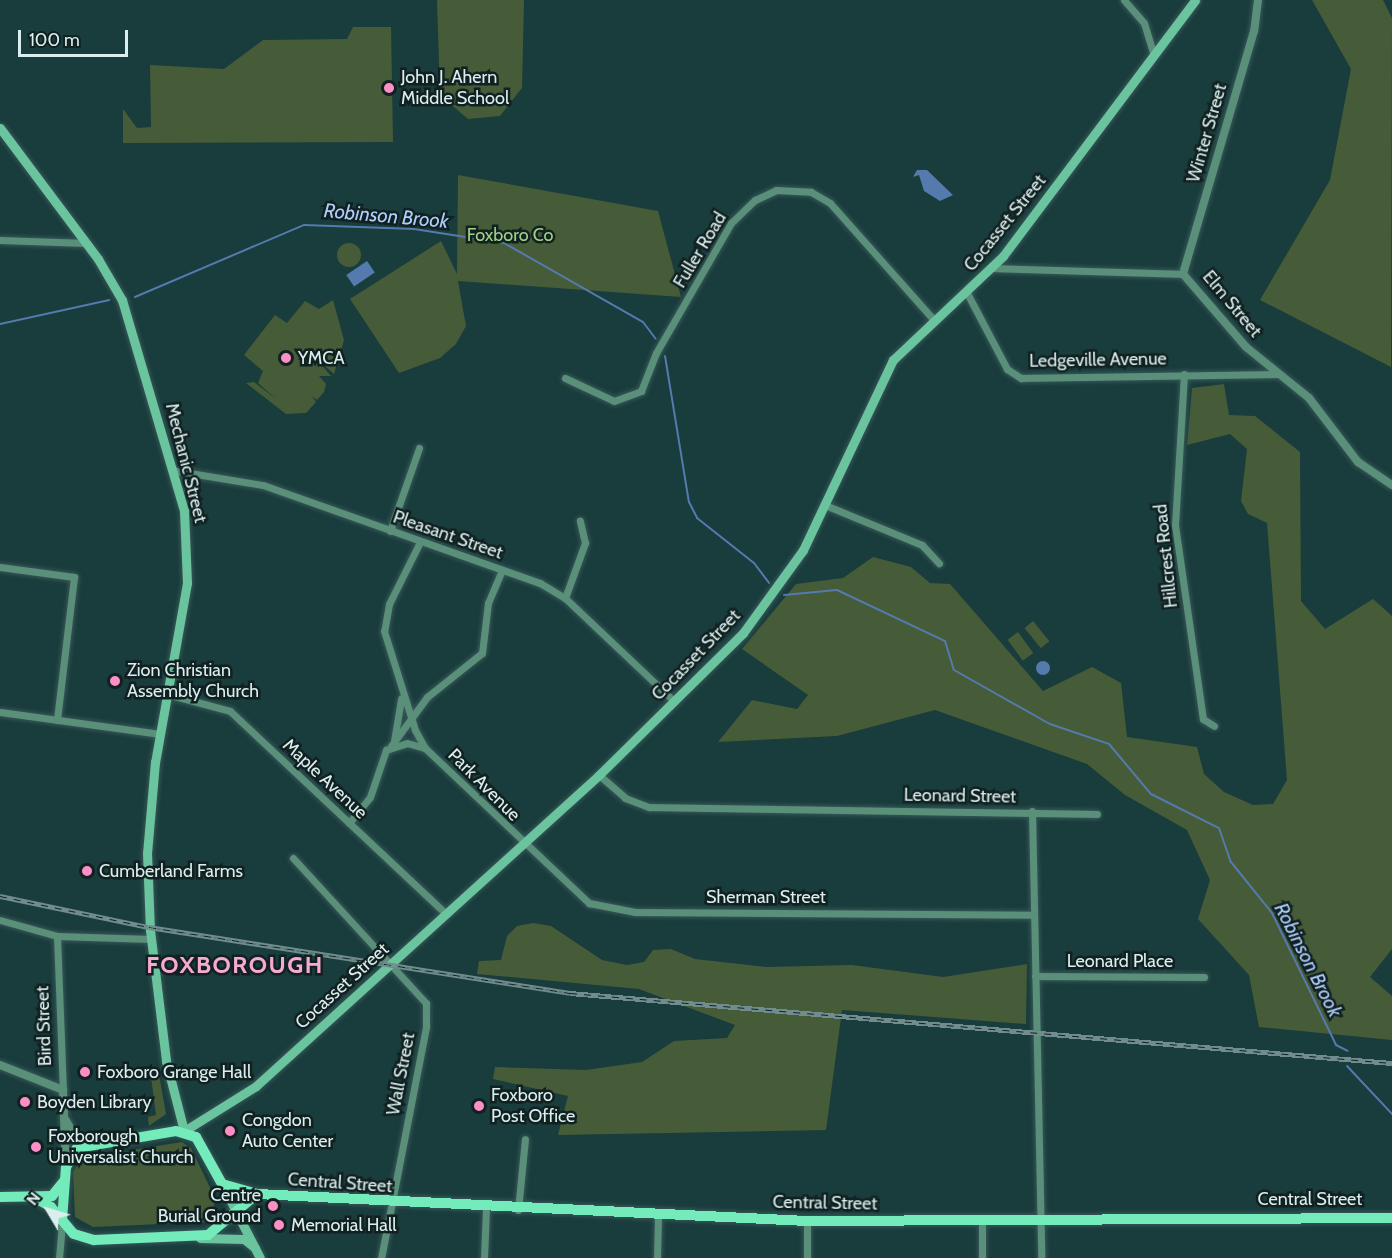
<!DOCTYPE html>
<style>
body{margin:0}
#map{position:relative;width:1392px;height:1258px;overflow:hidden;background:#193c3c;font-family:Cabin,sans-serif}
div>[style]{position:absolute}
.green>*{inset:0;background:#465c38;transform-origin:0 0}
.round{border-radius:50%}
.water>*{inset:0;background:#547aae;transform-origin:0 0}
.stream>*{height:2px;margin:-1px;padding:0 1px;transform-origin:1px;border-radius:1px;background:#547aae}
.roads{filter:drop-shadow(0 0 2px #385858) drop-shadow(0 0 2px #385858)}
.minor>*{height:7px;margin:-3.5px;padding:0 3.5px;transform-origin:3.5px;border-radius:3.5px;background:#5a9079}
.tertiary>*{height:8px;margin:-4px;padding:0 4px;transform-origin:4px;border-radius:4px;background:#5a9079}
.secondary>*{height:9px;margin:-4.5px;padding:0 4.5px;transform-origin:4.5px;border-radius:4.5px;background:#6ac49e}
.primary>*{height:10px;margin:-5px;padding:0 5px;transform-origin:5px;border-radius:5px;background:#74ebbb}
.rail>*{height:4.5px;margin-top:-2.25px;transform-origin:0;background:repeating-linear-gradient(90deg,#112020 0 7px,#708c8c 0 14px);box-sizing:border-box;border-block:2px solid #708c8c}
.dots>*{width:16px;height:16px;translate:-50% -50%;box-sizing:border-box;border:3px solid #112020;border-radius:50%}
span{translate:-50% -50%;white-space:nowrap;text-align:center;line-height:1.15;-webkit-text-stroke:5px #112020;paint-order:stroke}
.poi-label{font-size:18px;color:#dbeeee}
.left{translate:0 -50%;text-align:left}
.right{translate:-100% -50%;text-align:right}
.street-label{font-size:18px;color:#dbeeee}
.park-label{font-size:18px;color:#a0d280}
.water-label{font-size:20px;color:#aecefc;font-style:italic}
.district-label{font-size:24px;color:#f6aacf;font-weight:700;letter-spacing:1.5px}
.north{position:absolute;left:18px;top:1180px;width:60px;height:60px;-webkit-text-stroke:4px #112020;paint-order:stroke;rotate:308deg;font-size:16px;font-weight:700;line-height:24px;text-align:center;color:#dbeeee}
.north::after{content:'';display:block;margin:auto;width:21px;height:27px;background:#dbeeee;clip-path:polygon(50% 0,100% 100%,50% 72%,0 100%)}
.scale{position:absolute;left:18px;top:30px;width:110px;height:27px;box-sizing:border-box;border:3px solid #dbeeee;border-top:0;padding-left:8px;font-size:18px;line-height:21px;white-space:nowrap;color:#dbeeee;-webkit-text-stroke:4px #112020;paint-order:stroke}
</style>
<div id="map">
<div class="green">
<i style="clip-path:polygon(437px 0,524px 0,522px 88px,500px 116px,468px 119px,440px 95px)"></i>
<i style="clip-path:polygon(1312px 0,1383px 0,1392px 18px,1391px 367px,1260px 300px,1330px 180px,1351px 69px)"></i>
<i style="clip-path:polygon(353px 27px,391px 27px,393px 142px,123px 143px,123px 109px,137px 128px,151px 127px,150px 65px,224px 69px,263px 40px,347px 39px)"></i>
<i style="clip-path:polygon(458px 175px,658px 211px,681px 297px,458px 281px,466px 326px,456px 344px,440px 358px,399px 373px,350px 299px,441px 241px,457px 274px)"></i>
<i class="round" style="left:337px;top:243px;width:24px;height:24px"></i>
<i style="clip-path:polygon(333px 300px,344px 340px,334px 374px,326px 367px,328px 356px,325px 365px,319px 362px,331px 376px,319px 376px,326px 384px,324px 392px,317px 400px,312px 396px,316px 402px,306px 413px,286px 414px,246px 383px,254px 382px,276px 399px,258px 383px,263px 371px,244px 355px,275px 315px,287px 323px,305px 301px,319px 309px)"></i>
<i style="clip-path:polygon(1224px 384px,1229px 415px,1255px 416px,1300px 452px,1301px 601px,1325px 629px,1373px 599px,1392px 616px,1392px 949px,1370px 977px,1392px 996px,1392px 1040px,1259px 1027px,1249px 975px,1198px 919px,1210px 880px,1187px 830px,1125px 795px,1087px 764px,935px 710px,837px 736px,718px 742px,752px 700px,797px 709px,808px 695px,742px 649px,796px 584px,843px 578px,873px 557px,911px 567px,930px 583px,950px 584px,1043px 691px,1092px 667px,1121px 683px,1127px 737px,1197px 747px,1204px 774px,1224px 792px,1253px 805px,1273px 804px,1287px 780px,1267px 523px,1248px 514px,1241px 501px,1247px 449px,1230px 434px,1187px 445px,1192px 388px)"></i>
<i style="left:1033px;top:621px;width:26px;height:11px;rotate:51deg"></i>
<i style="left:1018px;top:632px;width:26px;height:13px;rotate:54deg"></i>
<i style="clip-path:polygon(533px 923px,551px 926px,602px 960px,627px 965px,644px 962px,653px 950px,671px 949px,695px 959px,766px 967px,852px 965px,943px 977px,1027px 964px,1026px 1024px,842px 1010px,826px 1130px,558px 1135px,568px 1096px,493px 1079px,495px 1067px,586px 1070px,642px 1062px,674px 1041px,727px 1038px,735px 1025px,639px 989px,477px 974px,479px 961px,501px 960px,507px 936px,517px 926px)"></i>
<i style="clip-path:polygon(159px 1074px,166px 1114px,149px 1126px,148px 1117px,156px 1115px,151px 1077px)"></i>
<i style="clip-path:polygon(182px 1142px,191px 1148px,216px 1200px,207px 1222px,93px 1227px,75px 1217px,73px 1172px,82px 1158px)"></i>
</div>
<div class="water">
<i style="clip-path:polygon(917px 170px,927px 170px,953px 195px,940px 201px,924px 191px,919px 175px,913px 177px)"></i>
<i style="left:367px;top:261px;width:14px;height:25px;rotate:56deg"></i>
<i class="round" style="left:1036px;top:661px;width:14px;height:14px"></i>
</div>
<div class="stream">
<i style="left:135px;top:297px;width:184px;rotate:-23.1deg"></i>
<i style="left:304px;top:225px;width:110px;rotate:2.1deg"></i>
<i style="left:414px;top:229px;width:91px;rotate:8.8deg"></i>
<i style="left:504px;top:243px;width:160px;rotate:29.6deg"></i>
<i style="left:643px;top:322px;width:21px;rotate:53deg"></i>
<i style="left:0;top:324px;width:112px;rotate:-12.4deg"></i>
<i style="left:665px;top:356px;width:148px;rotate:80.7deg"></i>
<i style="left:689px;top:502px;width:18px;rotate:63deg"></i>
<i style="left:697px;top:518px;width:73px;rotate:38.3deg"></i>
<i style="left:754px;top:563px;width:25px;rotate:53deg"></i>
<i style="left:784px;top:595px;width:53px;rotate:-5.4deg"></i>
<i style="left:837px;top:590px;width:119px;rotate:25.3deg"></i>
<i style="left:945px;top:641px;width:30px;rotate:73deg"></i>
<i style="left:954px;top:670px;width:110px;rotate:29.4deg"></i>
<i style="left:1050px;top:724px;width:62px;rotate:18.7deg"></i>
<i style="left:1109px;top:744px;width:65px;rotate:50deg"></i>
<i style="left:1151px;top:794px;width:76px;rotate:26.6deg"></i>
<i style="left:1219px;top:828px;width:36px;rotate:71deg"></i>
<i style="left:1231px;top:862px;width:65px;rotate:51.2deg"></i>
<i style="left:1272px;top:913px;width:147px;rotate:64.1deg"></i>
<i style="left:1336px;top:1045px;width:13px;rotate:27deg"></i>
<i style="left:1347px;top:1066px;width:66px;rotate:46.8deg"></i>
</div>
<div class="roads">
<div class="minor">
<i style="left:1124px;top:0;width:30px;rotate:49deg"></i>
<i style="left:1144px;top:23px;width:34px;rotate:73deg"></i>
<i style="left:0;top:240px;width:87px;rotate:2deg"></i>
<i style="left:993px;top:268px;width:190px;rotate:1.8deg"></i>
<i style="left:967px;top:293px;width:86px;rotate:62.2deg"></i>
<i style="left:1007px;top:369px;width:17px;rotate:33deg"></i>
<i style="left:1021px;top:378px;width:256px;rotate:-0.9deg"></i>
<i style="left:1184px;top:374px;width:151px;rotate:93.4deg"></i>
<i style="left:1175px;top:525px;width:196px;rotate:81.8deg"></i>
<i style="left:1203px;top:719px;width:13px;rotate:32deg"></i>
<i style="left:565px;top:378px;width:54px;rotate:25.1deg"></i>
<i style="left:614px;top:401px;width:29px;rotate:-20deg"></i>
<i style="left:641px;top:391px;width:41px;rotate:-68.5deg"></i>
<i style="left:656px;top:353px;width:150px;rotate:-60deg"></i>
<i style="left:731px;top:223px;width:33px;rotate:-44deg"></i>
<i style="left:755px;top:200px;width:23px;rotate:-25deg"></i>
<i style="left:776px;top:190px;width:35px;rotate:3deg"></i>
<i style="left:811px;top:192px;width:22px;rotate:30deg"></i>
<i style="left:830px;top:203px;width:157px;rotate:48.4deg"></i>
<i style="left:172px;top:470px;width:92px;rotate:9.4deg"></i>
<i style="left:263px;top:485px;width:294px;rotate:19.5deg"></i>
<i style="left:540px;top:583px;width:29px;rotate:31deg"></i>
<i style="left:565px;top:598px;width:151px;rotate:43.4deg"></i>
<i style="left:825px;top:505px;width:105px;rotate:22.4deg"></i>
<i style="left:922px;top:545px;width:25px;rotate:47deg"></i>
<i style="left:390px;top:531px;width:88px;rotate:-70.7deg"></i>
<i style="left:420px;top:542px;width:69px;rotate:116.6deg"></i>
<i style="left:389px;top:604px;width:27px;rotate:100deg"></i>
<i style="left:384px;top:631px;width:104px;rotate:72.6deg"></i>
<i style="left:415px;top:730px;width:21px;rotate:61deg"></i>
<i style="left:425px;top:748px;width:226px;rotate:43.4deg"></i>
<i style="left:589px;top:903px;width:47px;rotate:11.1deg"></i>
<i style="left:635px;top:912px;width:398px;rotate:0.4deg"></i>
<i style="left:0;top:567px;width:75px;rotate:7.7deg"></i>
<i style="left:74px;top:577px;width:144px;rotate:96.8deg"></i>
<i style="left:565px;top:598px;width:59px;rotate:-70deg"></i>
<i style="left:585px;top:543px;width:23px;rotate:-103deg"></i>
<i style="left:167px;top:694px;width:65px;rotate:15.1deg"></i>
<i style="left:230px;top:711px;width:296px;rotate:43.2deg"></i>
<i style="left:0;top:712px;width:162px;rotate:7.8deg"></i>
<i style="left:394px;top:741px;width:43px;rotate:-80.5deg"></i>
<i style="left:391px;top:746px;width:61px;rotate:-53.7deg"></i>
<i style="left:427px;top:697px;width:70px;rotate:-38.7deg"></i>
<i style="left:482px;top:653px;width:50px;rotate:-83.2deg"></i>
<i style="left:488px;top:603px;width:36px;rotate:-67deg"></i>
<i style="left:599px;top:775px;width:35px;rotate:41deg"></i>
<i style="left:625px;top:798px;width:26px;rotate:21deg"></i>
<i style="left:649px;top:807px;width:448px;rotate:0.9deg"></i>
<i style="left:1032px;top:811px;width:447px;rotate:88.8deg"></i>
<i style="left:349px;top:823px;width:33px;rotate:-51deg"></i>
<i style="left:370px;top:797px;width:50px;rotate:-71.2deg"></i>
<i style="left:386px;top:750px;width:22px;rotate:-18deg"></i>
<i style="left:407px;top:743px;width:19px;rotate:16deg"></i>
<i style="left:293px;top:858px;width:197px;rotate:47.5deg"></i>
<i style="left:426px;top:1003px;width:24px;rotate:90deg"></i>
<i style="left:426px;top:1027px;width:235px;rotate:101deg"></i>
<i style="left:0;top:920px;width:59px;rotate:15.7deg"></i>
<i style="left:57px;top:936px;width:94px;rotate:1.8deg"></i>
<i style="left:57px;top:936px;width:154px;rotate:87.8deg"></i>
<i style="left:1035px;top:976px;width:169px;rotate:0.3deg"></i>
<i style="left:518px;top:1210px;width:71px;rotate:-84.4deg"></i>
<i style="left:982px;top:1220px;width:38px;rotate:90deg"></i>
<i style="left:807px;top:1221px;width:37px;rotate:90deg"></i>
<i style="left:59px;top:1258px;width:38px;rotate:-85deg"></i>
<i style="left:484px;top:1258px;width:50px;rotate:-87.7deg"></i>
<i style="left:657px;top:1258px;width:42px;rotate:-88.6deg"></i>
</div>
<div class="tertiary">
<i style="left:1258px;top:0;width:31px;rotate:97deg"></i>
<i style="left:1254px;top:31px;width:253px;rotate:106.3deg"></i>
<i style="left:1183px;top:274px;width:96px;rotate:49.2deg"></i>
<i style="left:1246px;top:347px;width:81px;rotate:39deg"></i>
<i style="left:1309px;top:398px;width:81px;rotate:52.6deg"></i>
<i style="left:1358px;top:462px;width:41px;rotate:34.1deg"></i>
<i style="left:0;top:1065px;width:68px;rotate:21.6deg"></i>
<i style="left:63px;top:1090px;width:77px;rotate:87.8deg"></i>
<i style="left:65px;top:1119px;width:21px;rotate:59deg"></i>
<i style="left:76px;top:1137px;width:18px;rotate:16deg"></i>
</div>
<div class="secondary">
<i style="left:0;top:128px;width:164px;rotate:53.2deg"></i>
<i style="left:98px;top:259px;width:48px;rotate:59.7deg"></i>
<i style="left:122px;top:300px;width:220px;rotate:73.6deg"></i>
<i style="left:184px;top:511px;width:72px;rotate:87.6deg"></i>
<i style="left:187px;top:583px;width:182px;rotate:100.1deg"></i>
<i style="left:155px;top:762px;width:91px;rotate:95deg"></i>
<i style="left:147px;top:853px;width:77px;rotate:87.8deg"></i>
<i style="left:150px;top:930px;width:132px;rotate:83deg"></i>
<i style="left:166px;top:1061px;width:72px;rotate:75.6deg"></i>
<i style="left:184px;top:1131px;width:85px;rotate:-32deg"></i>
<i style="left:256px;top:1086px;width:463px;rotate:-42.2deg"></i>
<i style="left:599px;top:775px;width:202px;rotate:-44.6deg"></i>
<i style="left:743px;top:633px;width:102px;rotate:-54.1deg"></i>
<i style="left:803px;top:550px;width:210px;rotate:-64.7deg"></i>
<i style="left:893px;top:360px;width:151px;rotate:-43.4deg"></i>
<i style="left:1003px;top:256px;width:320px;rotate:-53.1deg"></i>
<i style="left:222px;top:1184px;width:83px;rotate:62.8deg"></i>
<i style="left:200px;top:1238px;width:44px;rotate:1.3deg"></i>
<i style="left:244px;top:1239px;width:14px;rotate:39deg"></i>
</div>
<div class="primary">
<i style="left:0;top:1197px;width:52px;rotate:-1.1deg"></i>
<i style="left:52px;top:1196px;width:19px;rotate:-51deg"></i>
<i style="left:35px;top:1198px;width:18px;rotate:29deg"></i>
<i style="left:51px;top:1207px;width:35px;rotate:50deg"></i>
<i style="left:74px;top:1234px;width:21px;rotate:17deg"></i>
<i style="left:94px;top:1240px;width:114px;rotate:-2.5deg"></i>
<i style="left:208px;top:1235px;width:64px;rotate:-39.9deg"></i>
<i style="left:62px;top:1220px;width:53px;rotate:-85.7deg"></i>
<i style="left:66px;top:1167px;width:22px;rotate:-60deg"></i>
<i style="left:77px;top:1148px;width:100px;rotate:-9.7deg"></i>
<i style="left:176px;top:1131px;width:21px;rotate:17deg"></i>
<i style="left:196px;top:1137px;width:54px;rotate:61deg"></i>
<i style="left:222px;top:1184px;width:36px;rotate:16deg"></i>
<i style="left:257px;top:1194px;width:551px;rotate:2.81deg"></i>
<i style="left:807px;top:1221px;width:585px;rotate:-0.29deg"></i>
</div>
</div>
<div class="rail">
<i style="left:0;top:896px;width:152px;rotate:11.8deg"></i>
<i style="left:149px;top:927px;width:426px;rotate:8.9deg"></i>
<i style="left:570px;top:993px;width:825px;rotate:4.87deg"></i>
</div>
<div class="dots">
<i style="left:389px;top:88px;background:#fb8fc6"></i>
<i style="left:286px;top:358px;background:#fb8fc6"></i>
<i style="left:115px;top:681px;background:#fb8fc6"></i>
<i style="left:87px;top:871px;background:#fb8fc6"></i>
<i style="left:85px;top:1072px;background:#fb8fc6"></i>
<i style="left:25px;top:1102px;background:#fb8fc6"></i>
<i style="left:479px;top:1106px;background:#fb8fc6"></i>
<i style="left:230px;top:1131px;background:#fb8fc6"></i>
<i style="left:36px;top:1147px;background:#fb8fc6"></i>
<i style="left:273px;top:1206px;background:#fb8fc6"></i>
<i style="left:279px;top:1225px;background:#fb8fc6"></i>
</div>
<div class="poi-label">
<span class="left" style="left:401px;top:88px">John J. Ahern<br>Middle School</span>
<span class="left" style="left:298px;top:358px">YMCA</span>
<span class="left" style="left:127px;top:681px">Zion Christian<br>Assembly Church</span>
<span class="left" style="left:99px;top:871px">Cumberland Farms</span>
<span class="left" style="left:97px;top:1072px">Foxboro Grange Hall</span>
<span class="left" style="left:491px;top:1106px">Foxboro<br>Post Office</span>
<span class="left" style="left:37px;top:1102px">Boyden Library</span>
<span class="left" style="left:242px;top:1131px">Congdon<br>Auto Center</span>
<span class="left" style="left:48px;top:1147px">Foxborough<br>Universalist Church</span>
<span class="right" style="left:261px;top:1206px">Centre<br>Burial Ground</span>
<span class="left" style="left:291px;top:1225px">Memorial Hall</span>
</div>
<div class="street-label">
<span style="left:1207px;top:133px;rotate:-74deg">Winter Street</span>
<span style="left:1005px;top:223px;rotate:-51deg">Cocasset Street</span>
<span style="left:700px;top:250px;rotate:-59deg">Fuller Road</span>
<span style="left:1232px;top:304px;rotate:50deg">Elm Street</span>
<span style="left:1098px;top:360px;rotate:-1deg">Ledgeville Avenue</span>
<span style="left:186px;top:463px;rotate:76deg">Mechanic Street</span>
<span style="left:448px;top:535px;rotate:19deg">Pleasant Street</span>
<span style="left:1166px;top:556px;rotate:-96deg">Hillcrest Road</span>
<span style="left:696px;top:655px;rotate:-46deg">Cocasset Street</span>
<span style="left:325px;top:779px;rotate:43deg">Maple Avenue</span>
<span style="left:484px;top:785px;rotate:45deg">Park Avenue</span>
<span style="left:960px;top:796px;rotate:1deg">Leonard Street</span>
<span style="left:766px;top:897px">Sherman Street</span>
<span style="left:1120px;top:961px">Leonard Place</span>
<span style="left:342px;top:986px;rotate:-42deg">Cocasset Street</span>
<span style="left:44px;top:1026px;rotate:-92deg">Bird Street</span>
<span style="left:401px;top:1074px;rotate:-79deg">Wall Street</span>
<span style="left:340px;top:1183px;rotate:4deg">Central Street</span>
<span style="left:1310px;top:1199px">Central Street</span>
<span style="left:825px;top:1203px;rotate:1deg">Central Street</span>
</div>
<div class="park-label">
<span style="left:510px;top:235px">Foxboro Co</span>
</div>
<div class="water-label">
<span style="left:386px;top:216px;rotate:5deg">Robinson Brook</span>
<span style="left:1308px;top:960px;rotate:63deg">Robinson Brook</span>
</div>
<div class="district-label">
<span style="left:235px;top:965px">FOXBOROUGH</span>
</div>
<div class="north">N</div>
<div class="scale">100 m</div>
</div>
